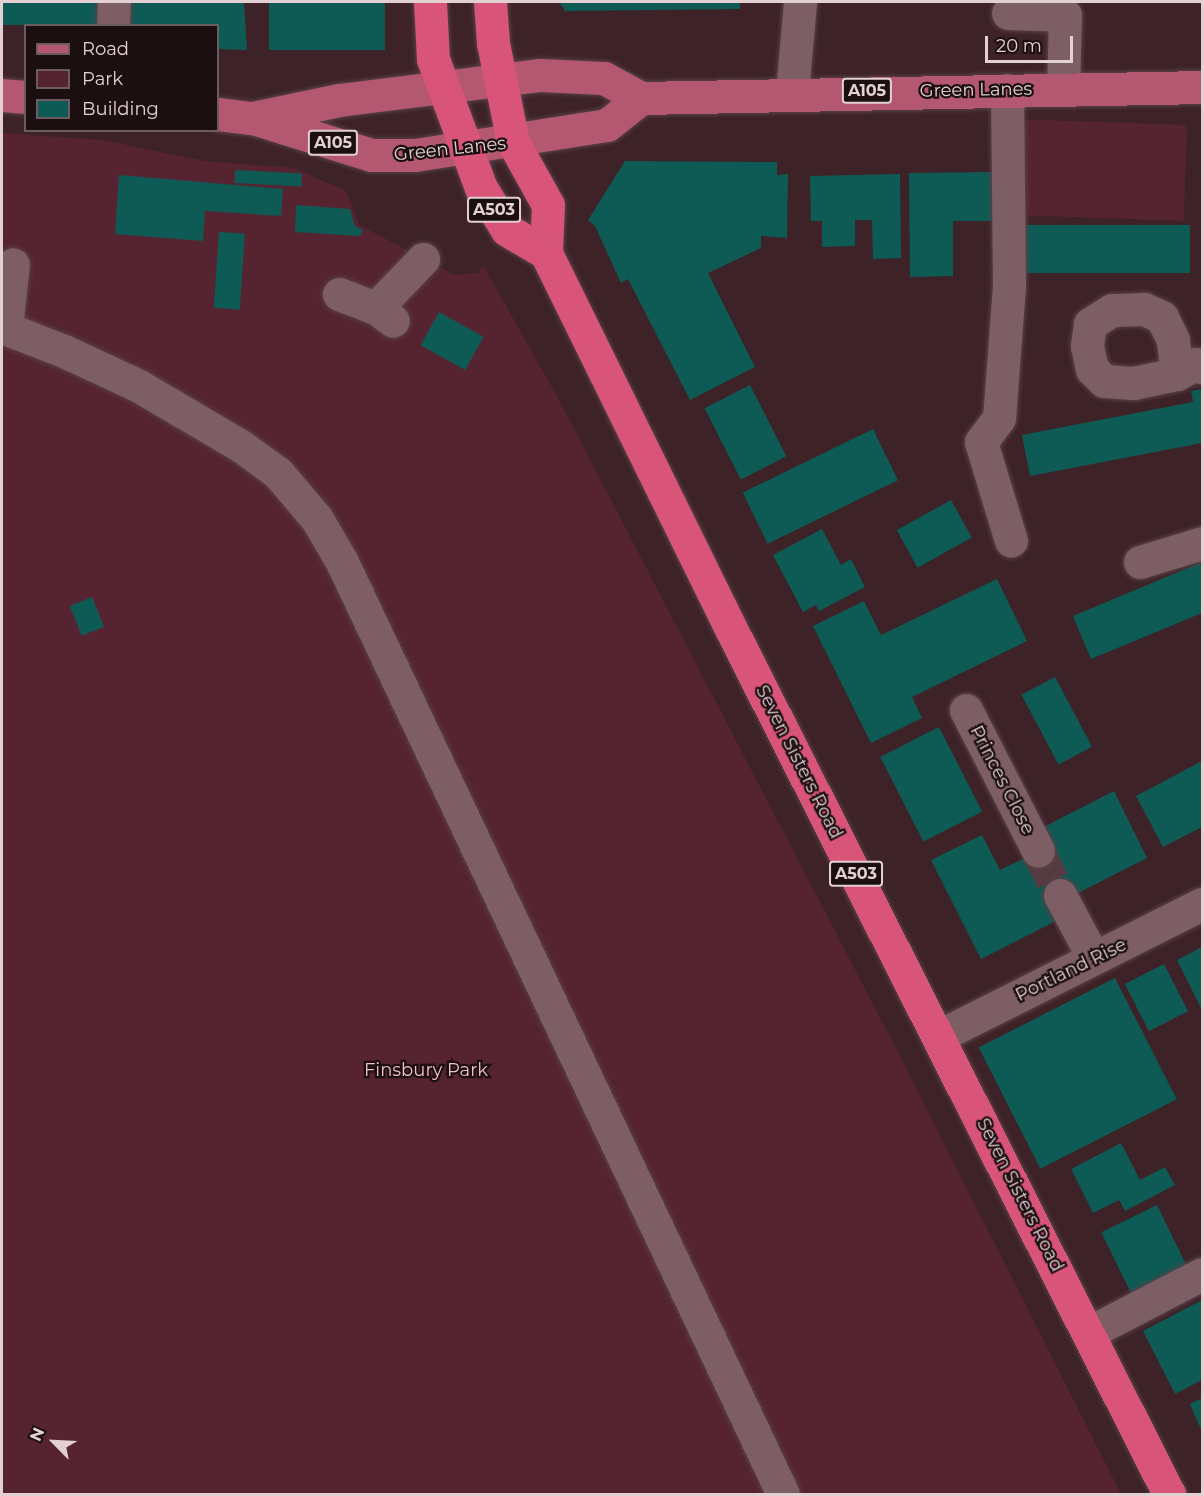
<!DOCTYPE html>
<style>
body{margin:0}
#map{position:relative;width:1204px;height:1496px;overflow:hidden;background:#3d2228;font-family:Montserrat,sans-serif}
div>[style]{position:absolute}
.green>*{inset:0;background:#562430;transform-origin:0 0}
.building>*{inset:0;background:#0e5b55;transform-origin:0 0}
.minor-tunnel>*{height:33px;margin-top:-16.5px;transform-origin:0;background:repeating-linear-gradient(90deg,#563c42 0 33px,transparent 0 49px)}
.roads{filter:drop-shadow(0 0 2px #594147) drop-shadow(0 0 2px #594147)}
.minor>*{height:33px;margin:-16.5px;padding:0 16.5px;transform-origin:16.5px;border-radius:16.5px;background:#7d5e64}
.major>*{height:33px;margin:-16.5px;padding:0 16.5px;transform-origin:16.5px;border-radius:16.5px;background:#b45871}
.highway>*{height:33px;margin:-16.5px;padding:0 16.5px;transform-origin:16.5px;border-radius:16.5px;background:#d85479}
span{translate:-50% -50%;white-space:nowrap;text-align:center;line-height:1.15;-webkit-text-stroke:4.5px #1c0f12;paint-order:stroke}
.shield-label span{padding:2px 4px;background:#1c0f12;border:2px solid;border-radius:4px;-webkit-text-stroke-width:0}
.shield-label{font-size:16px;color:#e3d0d3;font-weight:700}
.street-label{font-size:18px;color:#e3d0d3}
.park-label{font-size:18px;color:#f2bfc8}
.frame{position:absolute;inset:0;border:3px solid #e3d0d3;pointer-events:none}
.legend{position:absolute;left:24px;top:24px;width:195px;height:108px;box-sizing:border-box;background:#1c0f12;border:2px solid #6c5c5f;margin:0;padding:8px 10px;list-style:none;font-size:18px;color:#e3d0d3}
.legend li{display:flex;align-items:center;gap:12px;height:30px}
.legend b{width:30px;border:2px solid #6c5c5f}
.north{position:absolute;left:24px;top:1412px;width:60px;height:60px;-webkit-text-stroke:4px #1c0f12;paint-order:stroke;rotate:294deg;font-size:16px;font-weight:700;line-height:24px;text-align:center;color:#e3d0d3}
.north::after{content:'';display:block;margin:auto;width:21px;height:27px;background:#e3d0d3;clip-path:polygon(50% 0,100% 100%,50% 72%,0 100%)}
.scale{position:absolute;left:985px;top:36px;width:88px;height:27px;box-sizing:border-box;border:3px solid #e3d0d3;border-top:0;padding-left:8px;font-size:18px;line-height:21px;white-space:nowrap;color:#e3d0d3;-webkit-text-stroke:4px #1c0f12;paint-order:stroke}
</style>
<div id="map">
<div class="green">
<i style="left:1187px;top:125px;width:96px;height:172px;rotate:92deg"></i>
<i style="clip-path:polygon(2px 133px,102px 140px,205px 161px,294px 168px,346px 191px,359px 225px,438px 266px,455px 275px,478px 273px,483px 265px,558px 398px,901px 1058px,1121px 1494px,2px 1494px)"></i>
</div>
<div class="building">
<i style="left:2px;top:2px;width:99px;height:23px"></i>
<i style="clip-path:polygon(121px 2px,244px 2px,247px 50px,218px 49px,218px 26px,119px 26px)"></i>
<i style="left:269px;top:2px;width:116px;height:48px"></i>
<i style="clip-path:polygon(559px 2px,740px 2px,740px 9px,565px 11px)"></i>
<i style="clip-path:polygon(625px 161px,777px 162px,777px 175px,788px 174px,787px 238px,761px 236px,761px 248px,708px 273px,755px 367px,690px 400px,628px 279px,621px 283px,595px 226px,588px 220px)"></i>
<i style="left:235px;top:170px;width:67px;height:13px;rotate:3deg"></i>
<i style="clip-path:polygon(994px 172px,995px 221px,953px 221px,953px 276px,910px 277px,909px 173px)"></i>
<i style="clip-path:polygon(900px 174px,901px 258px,873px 259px,872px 220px,855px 220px,855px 246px,822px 247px,822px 221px,811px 221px,810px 176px)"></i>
<i style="clip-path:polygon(119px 175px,283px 189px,281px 216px,205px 211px,203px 241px,115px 234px)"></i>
<i style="clip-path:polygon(296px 205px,350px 209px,355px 226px,363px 230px,360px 236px,295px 232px)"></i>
<i style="left:1013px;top:225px;width:177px;height:48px"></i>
<i style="left:219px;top:232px;width:26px;height:76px;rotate:4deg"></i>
<i style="left:439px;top:312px;width:51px;height:38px;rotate:29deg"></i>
<i style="left:750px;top:385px;width:80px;height:51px;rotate:63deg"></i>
<i style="clip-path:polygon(1202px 389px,1202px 443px,1030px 476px,1022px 435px,1193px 402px,1191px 391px)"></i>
<i style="left:873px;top:429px;width:57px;height:145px;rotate:64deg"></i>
<i style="left:951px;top:500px;width:43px;height:62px;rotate:61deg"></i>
<i style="clip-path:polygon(822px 529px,841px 565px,851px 559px,865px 587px,819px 611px,816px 605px,803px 612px,773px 555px)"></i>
<i style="clip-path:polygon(1202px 562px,1202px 613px,1091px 659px,1073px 616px)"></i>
<i style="clip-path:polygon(997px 579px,1027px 641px,912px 697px,922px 718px,871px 743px,813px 626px,864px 601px,881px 635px)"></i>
<i style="left:92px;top:597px;width:32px;height:24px;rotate:68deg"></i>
<i style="left:1055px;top:677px;width:79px;height:38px;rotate:62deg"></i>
<i style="left:939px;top:727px;width:95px;height:66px;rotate:63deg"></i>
<i style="clip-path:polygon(1202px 761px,1202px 827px,1163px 847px,1136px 796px)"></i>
<i style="clip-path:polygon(1114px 791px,1147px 858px,1076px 894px,1058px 920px,981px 959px,931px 860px,982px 835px,1000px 870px,1051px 845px,1042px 828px)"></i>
<i style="clip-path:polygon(1202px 947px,1202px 1010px,1177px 960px)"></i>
<i style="left:1164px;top:964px;width:53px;height:44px;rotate:63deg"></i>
<i style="left:1115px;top:978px;width:136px;height:153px;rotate:63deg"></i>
<i style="clip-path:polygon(1121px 1143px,1140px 1180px,1165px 1167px,1175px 1185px,1125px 1211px,1119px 1200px,1093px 1213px,1071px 1169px)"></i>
<i style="left:1157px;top:1205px;width:74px;height:62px;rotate:64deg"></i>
<i style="clip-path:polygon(1202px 1300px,1202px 1380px,1175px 1394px,1143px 1331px)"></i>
<i style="clip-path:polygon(1202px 1398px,1202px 1432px,1190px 1404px)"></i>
</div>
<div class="minor-tunnel">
<i style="left:1038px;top:851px;width:49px;rotate:63.4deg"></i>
</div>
<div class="roads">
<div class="minor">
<i style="left:1008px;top:13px;width:57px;rotate:2deg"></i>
<i style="left:1065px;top:15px;width:74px;rotate:91.5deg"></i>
<i style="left:113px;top:26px;width:24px;rotate:-88deg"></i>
<i style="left:1007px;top:90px;width:196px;rotate:89.4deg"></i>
<i style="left:1009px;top:286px;width:132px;rotate:94.3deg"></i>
<i style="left:999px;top:418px;width:30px;rotate:127deg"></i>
<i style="left:981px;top:442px;width:103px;rotate:73.1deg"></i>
<i style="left:792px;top:92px;width:90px;rotate:-84.9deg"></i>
<i style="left:339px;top:294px;width:40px;rotate:21deg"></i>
<i style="left:376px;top:308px;width:21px;rotate:37deg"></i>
<i style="left:376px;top:308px;width:68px;rotate:-46.2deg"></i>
<i style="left:2px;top:327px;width:66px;rotate:21.2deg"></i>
<i style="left:64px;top:351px;width:83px;rotate:25deg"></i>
<i style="left:139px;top:386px;width:118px;rotate:30.5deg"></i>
<i style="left:241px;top:446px;width:46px;rotate:36.1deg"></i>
<i style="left:278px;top:473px;width:60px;rotate:49.7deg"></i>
<i style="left:317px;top:519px;width:50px;rotate:59.8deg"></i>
<i style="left:342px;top:562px;width:1031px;rotate:64.68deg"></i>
<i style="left:6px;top:328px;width:64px;rotate:-83.8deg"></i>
<i style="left:1177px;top:374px;width:34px;rotate:-97deg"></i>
<i style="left:1173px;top:340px;width:25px;rotate:-116deg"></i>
<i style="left:1162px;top:317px;width:20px;rotate:-156deg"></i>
<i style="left:1144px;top:309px;width:32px;rotate:178deg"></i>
<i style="left:1112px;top:310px;width:26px;rotate:148deg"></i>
<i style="left:1090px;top:324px;width:22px;rotate:98deg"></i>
<i style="left:1087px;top:346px;width:24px;rotate:78deg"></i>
<i style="left:1092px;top:369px;width:17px;rotate:45deg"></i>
<i style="left:1104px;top:381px;width:29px;rotate:4deg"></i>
<i style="left:1133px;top:383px;width:45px;rotate:-11.6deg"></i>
<i style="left:1177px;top:374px;width:21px;rotate:-28deg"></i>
<i style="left:1196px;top:364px;width:7px;rotate:27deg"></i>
<i style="left:1140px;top:562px;width:65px;rotate:-17deg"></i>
<i style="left:966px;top:710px;width:158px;rotate:62.9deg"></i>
<i style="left:1060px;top:895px;width:70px;rotate:62deg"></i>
<i style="left:939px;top:1036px;width:294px;rotate:-26.7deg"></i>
<i style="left:1090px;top:1332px;width:126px;rotate:-27.4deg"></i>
</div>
<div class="major">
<i style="left:2px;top:95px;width:24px;rotate:5deg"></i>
<i style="left:218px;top:114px;width:35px;rotate:7deg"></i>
<i style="left:253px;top:118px;width:124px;rotate:17.4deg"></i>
<i style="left:371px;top:155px;width:44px"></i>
<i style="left:415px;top:155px;width:194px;rotate:-8.9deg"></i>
<i style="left:607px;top:125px;width:43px;rotate:-38.5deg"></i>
<i style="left:253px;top:118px;width:88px;rotate:-11.8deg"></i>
<i style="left:339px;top:100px;width:203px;rotate:-7.1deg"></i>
<i style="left:540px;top:75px;width:64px;rotate:2.7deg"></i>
<i style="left:604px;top:78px;width:42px;rotate:28.4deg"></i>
<i style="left:641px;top:98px;width:561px;rotate:-1.12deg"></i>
</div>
<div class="highway">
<i style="left:430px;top:2px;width:57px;rotate:87deg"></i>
<i style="left:433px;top:59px;width:138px;rotate:69.6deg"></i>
<i style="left:481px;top:188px;width:49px;rotate:58.2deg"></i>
<i style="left:507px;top:230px;width:45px;rotate:30.5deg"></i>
<i style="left:490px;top:2px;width:41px;rotate:85.8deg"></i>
<i style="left:493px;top:43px;width:101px;rotate:78.6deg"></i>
<i style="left:513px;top:142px;width:72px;rotate:60.9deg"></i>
<i style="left:548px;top:205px;width:48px;rotate:92.4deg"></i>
<i style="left:546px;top:253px;width:419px;rotate:63.8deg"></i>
<i style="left:731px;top:629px;width:970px;rotate:63.14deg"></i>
</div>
</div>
<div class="shield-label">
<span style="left:867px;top:91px">A105</span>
<span style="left:333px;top:143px">A105</span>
<span style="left:494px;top:210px">A503</span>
<span style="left:856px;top:874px">A503</span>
</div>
<div class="street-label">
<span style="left:976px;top:90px;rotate:-1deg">Green Lanes</span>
<span style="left:450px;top:149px;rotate:-6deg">Green Lanes</span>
<span style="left:799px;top:762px;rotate:63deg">Seven Sisters Road</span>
<span style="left:1002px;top:780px;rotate:63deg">Princes Close</span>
<span style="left:1071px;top:970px;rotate:-26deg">Portland Rise</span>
<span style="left:1020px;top:1195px;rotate:63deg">Seven Sisters Road</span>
</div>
<div class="park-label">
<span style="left:426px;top:1070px">Finsbury Park</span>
</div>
<div class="frame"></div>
<ul class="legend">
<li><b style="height:8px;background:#b45871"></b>Road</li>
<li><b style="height:16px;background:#562430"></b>Park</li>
<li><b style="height:16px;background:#0e5b55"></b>Building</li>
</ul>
<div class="north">N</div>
<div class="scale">20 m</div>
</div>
